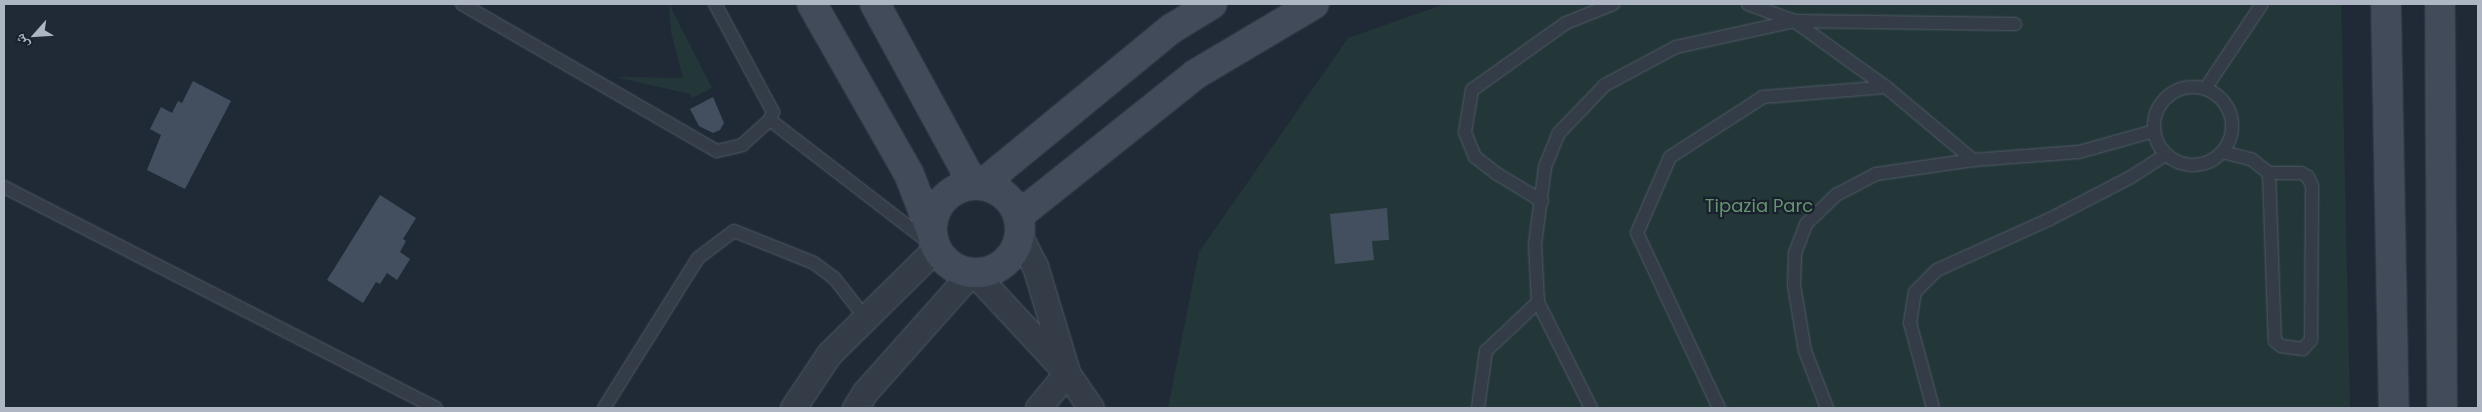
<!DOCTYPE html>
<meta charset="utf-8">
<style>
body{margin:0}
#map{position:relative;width:2482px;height:412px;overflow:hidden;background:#202a37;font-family:Poppins,"Noto Naskh Arabic",sans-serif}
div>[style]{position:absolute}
.green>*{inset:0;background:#233739}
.building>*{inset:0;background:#434f5f}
.roads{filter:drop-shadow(0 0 1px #515965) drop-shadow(0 0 1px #515965)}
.lane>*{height:12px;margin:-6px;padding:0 6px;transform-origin:6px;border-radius:6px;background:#343c47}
.lane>.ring{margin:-6px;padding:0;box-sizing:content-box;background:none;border:12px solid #343c47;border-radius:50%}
.street>*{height:25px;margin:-12.5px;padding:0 12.5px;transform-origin:12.5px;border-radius:12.5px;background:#343c47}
.secondary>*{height:28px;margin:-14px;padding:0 14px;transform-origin:14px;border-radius:14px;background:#424b5a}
.secondary>.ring{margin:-14px;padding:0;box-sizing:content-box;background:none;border:28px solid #424b5a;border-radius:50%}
span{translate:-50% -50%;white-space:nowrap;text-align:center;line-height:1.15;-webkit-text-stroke:4.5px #19212c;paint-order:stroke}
.park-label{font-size:18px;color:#669471}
.frame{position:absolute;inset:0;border:5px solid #aeb6c4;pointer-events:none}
.north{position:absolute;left:10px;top:10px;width:50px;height:50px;-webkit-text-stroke:4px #19212c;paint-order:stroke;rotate:244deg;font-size:14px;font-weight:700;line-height:20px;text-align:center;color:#aeb6c4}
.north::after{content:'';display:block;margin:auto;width:18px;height:22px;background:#aeb6c4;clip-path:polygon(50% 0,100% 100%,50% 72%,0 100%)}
</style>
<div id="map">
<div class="green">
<i style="clip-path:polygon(669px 4px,712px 88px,692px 98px,690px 94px,615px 77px,683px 78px,671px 32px)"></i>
<i style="clip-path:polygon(1445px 4px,2341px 4px,2350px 408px,1168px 408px,1199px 252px,1348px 38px)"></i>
</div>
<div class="building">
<i style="clip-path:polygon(193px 81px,231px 101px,185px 189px,147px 170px,161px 135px,150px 129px,161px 107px,172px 113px,178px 101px,182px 103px)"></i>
<i style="clip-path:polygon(713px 97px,724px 123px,720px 130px,713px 133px,699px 126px,690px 109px)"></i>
<i style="clip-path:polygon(380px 195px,416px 218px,403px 239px,406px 241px,400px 252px,410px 259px,397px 280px,387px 273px,380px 284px,376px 282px,363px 303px,327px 280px)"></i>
<i style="clip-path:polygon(1387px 208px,1389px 240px,1372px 241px,1374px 260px,1335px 264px,1330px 214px)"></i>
</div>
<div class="roads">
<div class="lane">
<i style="left:462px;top:4px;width:294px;rotate:30deg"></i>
<i style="left:717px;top:151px;width:26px;rotate:-13deg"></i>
<i style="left:742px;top:145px;width:38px;rotate:-42deg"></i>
<i style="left:770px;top:120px;width:9px;rotate:-69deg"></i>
<i style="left:773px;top:112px;width:123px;rotate:-118.2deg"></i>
<i style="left:1748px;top:4px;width:49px;rotate:20.3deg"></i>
<i style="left:1794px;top:21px;width:221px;rotate:0.8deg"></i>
<i class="ring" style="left:2154px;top:87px;width:66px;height:66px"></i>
<i style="left:2205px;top:89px;width:102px;rotate:-56.2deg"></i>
<i style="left:770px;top:120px;width:202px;rotate:37.6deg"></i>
<i style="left:2222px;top:152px;width:30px;rotate:14deg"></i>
<i style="left:2251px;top:159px;width:23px;rotate:38deg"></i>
<i style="left:2269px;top:173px;width:168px;rotate:88deg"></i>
<i style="left:2275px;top:341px;width:8px;rotate:40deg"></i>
<i style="left:2281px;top:346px;width:22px;rotate:8deg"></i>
<i style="left:2303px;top:349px;width:12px;rotate:-48deg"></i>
<i style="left:2311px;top:340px;width:154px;rotate:-89.6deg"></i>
<i style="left:2312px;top:186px;width:10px;rotate:-114deg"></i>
<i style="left:2308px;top:177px;width:8px;rotate:-150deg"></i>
<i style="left:2301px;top:173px;width:32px;rotate:180deg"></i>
<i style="left:4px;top:187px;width:485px;rotate:27.1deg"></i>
<i style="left:1542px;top:201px;width:52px;rotate:-149deg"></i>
<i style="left:1497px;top:174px;width:28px;rotate:-142deg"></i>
<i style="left:1475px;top:157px;width:27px;rotate:-112deg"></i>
<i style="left:1465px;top:132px;width:43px;rotate:-80.5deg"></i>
<i style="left:1472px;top:90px;width:115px;rotate:-35.5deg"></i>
<i style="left:1566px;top:23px;width:51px;rotate:-22deg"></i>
<i style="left:604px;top:408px;width:177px;rotate:-57.9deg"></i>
<i style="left:698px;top:258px;width:45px;rotate:-36.9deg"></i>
<i style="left:734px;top:231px;width:86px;rotate:21.8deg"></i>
<i style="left:814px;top:263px;width:26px;rotate:37deg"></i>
<i style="left:835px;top:279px;width:52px;rotate:52deg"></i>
<i style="left:1478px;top:408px;width:58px;rotate:-82deg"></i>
<i style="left:1486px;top:351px;width:71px;rotate:-43.3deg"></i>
<i style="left:1591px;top:408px;width:119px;rotate:-116.6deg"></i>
<i style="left:1538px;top:302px;width:58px;rotate:-93deg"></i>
<i style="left:1535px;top:244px;width:78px;rotate:-82.6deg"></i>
<i style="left:1545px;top:167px;width:35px;rotate:-68deg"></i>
<i style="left:1558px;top:134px;width:68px;rotate:-46.2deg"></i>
<i style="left:1605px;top:85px;width:81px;rotate:-28.2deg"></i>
<i style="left:1676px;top:47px;width:121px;rotate:-12.4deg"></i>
<i style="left:1794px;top:21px;width:113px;rotate:35.7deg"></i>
<i style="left:1886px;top:87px;width:114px;rotate:40deg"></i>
<i style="left:1719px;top:408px;width:193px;rotate:-115.1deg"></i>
<i style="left:1637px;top:233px;width:83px;rotate:-66.5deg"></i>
<i style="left:1670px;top:157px;width:111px;rotate:-32.8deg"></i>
<i style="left:1763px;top:97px;width:123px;rotate:-4.6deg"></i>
<i style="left:1827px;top:408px;width:61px;rotate:-111.1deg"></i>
<i style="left:1805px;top:351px;width:67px;rotate:-99.5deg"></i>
<i style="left:1794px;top:285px;width:32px;rotate:-88deg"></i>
<i style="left:1795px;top:253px;width:31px;rotate:-69deg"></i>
<i style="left:1806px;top:224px;width:42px;rotate:-44deg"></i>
<i style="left:1836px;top:195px;width:45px;rotate:-27.7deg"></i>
<i style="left:1876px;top:174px;width:98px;rotate:-8.2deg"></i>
<i style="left:1973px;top:160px;width:106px;rotate:-4.3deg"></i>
<i style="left:2079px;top:152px;width:78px;rotate:-15.6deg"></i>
<i style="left:1933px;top:408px;width:88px;rotate:-105.1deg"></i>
<i style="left:1910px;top:323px;width:31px;rotate:-81deg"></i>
<i style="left:1915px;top:292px;width:31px;rotate:-45deg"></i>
<i style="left:1937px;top:270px;width:124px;rotate:-24.3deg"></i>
<i style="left:2050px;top:219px;width:91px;rotate:-27.4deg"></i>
<i style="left:2131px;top:177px;width:40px;rotate:-32.9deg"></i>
</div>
<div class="street">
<i style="left:1019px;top:235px;width:35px;rotate:63deg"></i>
<i style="left:1035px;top:266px;width:108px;rotate:73.2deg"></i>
<i style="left:974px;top:273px;width:137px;rotate:47.1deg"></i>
<i style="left:1067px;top:373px;width:42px;rotate:55.6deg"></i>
<i style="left:793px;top:408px;width:65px;rotate:-56.3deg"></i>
<i style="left:829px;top:354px;width:151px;rotate:-44.7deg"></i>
<i style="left:855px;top:408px;width:19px;rotate:-58deg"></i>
<i style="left:865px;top:392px;width:159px;rotate:-48.3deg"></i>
<i style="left:1038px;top:408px;width:45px;rotate:-50.4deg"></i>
</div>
<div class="secondary">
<i style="left:812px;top:4px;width:196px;rotate:60.3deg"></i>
<i style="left:909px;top:174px;width:64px;rotate:69deg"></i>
<i style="left:875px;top:4px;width:205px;rotate:61.4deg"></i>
<i style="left:2386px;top:4px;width:404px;rotate:88.9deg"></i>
<i style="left:2440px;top:4px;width:404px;rotate:89.7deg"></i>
<i class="ring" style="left:932px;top:185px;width:60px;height:60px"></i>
<i style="left:981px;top:185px;width:246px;rotate:-39.4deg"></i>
<i style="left:1171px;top:29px;width:48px;rotate:-31.4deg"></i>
<i style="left:1018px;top:216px;width:228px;rotate:-38.6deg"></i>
<i style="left:1196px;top:74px;width:137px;rotate:-30.7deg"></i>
</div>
</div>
<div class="park-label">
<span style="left:1759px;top:206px">Tipazia Parc</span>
</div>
<div class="frame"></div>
<div class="north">ش</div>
</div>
